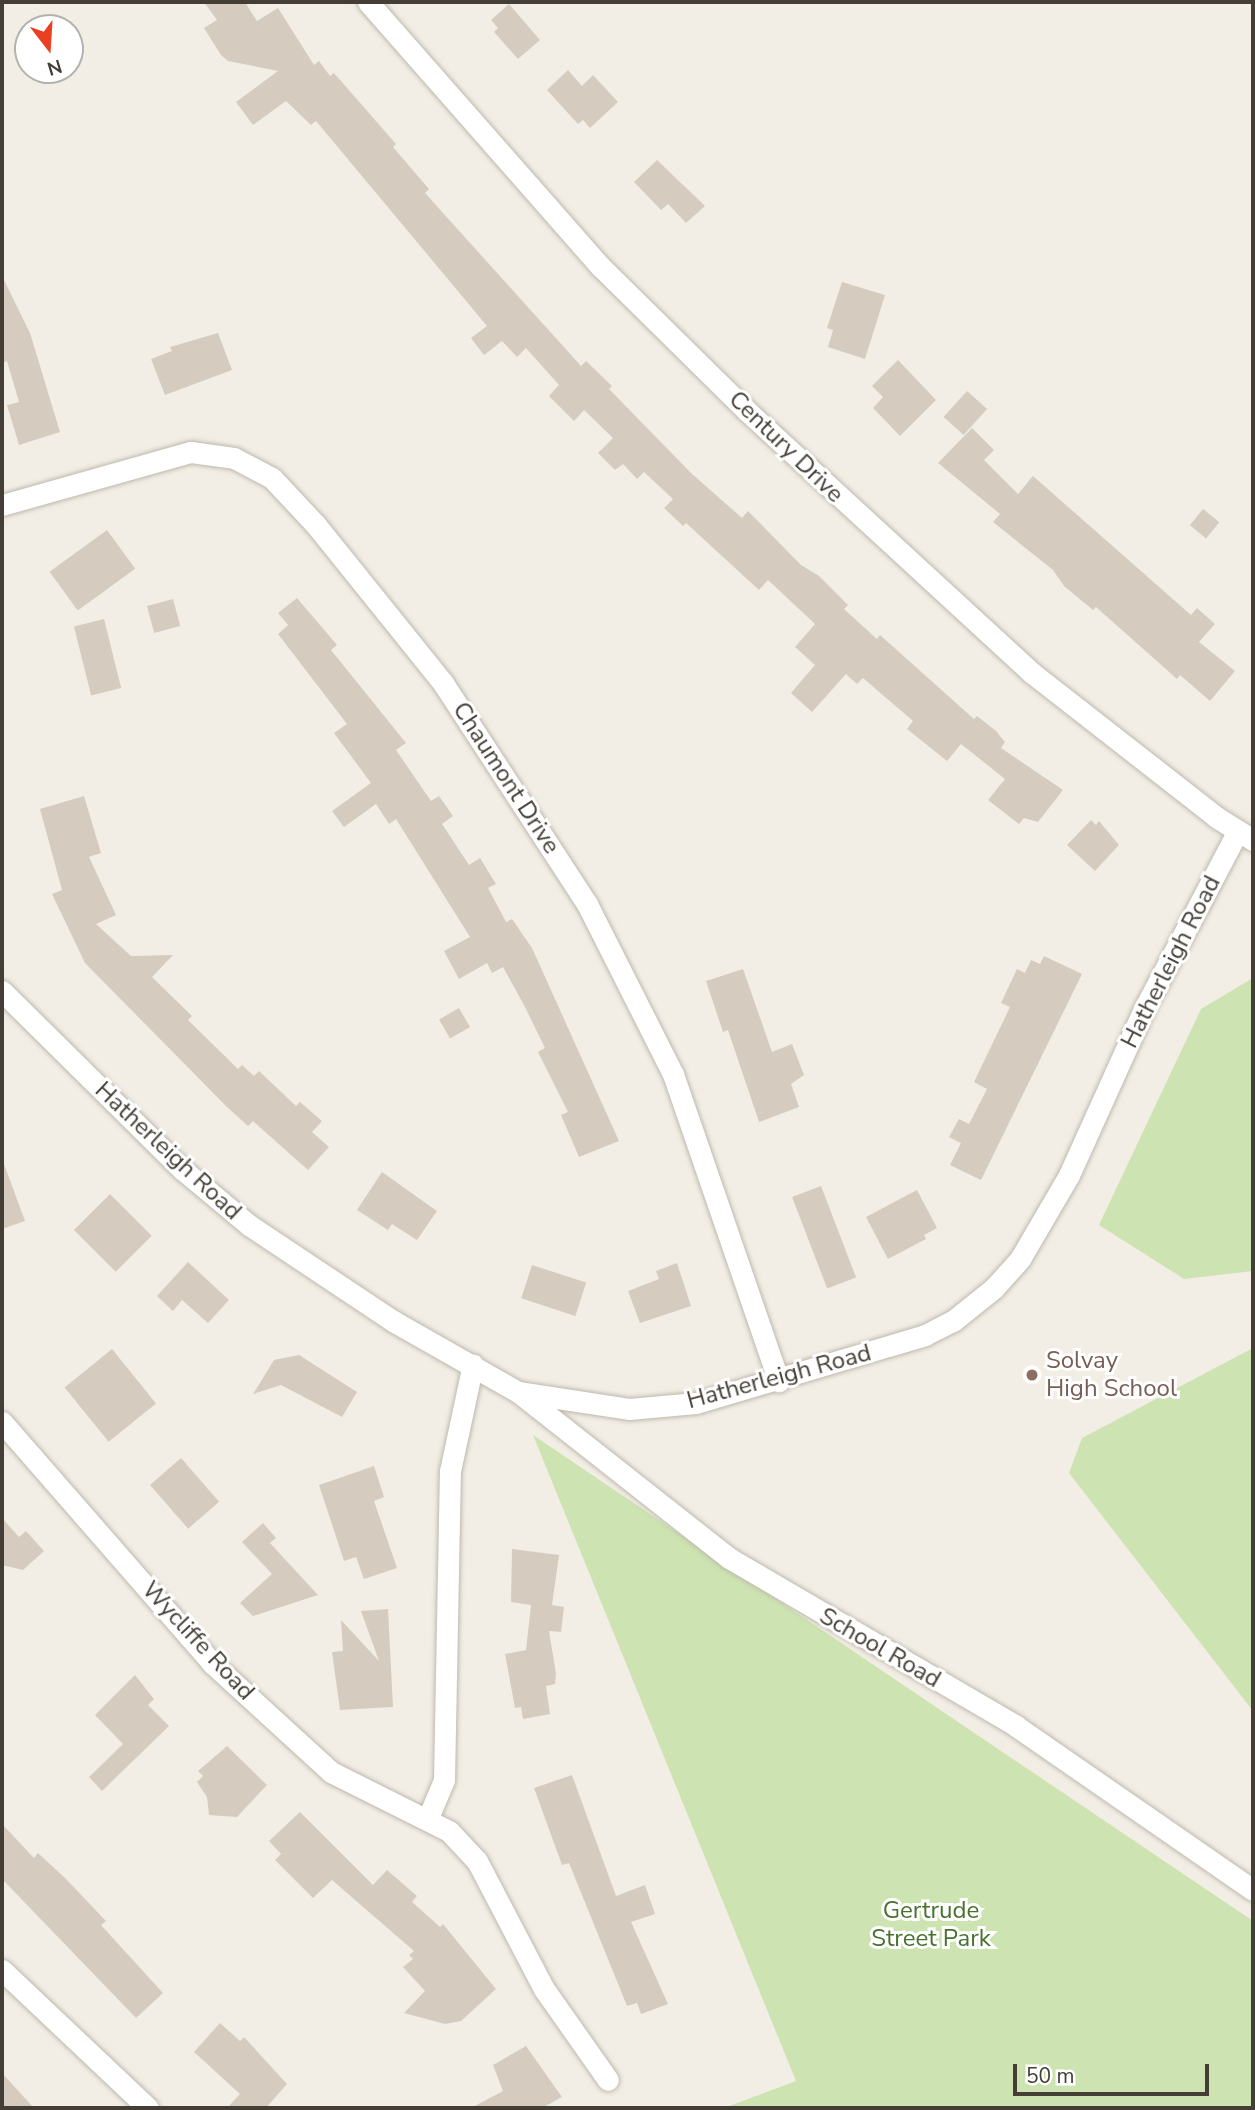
<!DOCTYPE html>
<style>
body{margin:0}
#map{position:relative;width:1255px;height:2110px;overflow:hidden;background:#f2eee6;font-family:"Nunito Sans",sans-serif}
div>[style]{position:absolute}
.green>*{inset:0;background:#cde3b1}
.building>*{inset:0;background:#d5ccbf;transform-origin:0 0}
.roads{filter:drop-shadow(0 0 2px #bfb8ac) drop-shadow(0 0 2px #bfb8ac)}
.minor>*{height:21px;margin:-10.5px;padding:0 10.5px;transform-origin:10.5px;border-radius:10.5px;background:#fff}
.dots>*{width:19px;height:19px;translate:-50% -50%;box-sizing:border-box;border:4px solid #fff;border-radius:50%}
span{translate:-50% -50%;white-space:nowrap;text-align:center;line-height:1.15;-webkit-text-stroke:6px #fff;paint-order:stroke}
.street-label{font-size:24px;color:#443e36}
.education-label{font-size:24px;color:#785e54}
.left{translate:0 -50%;text-align:left}
.park-label{font-size:24px;color:#48712d}
.frame{position:absolute;inset:0;border:4px solid #443e36;pointer-events:none}
.north{position:absolute;left:14px;top:14px;width:70px;height:70px;box-sizing:border-box;background:#fff;border:2px solid #b4b2af;border-radius:50%;rotate:163deg;font-size:19px;font-weight:700;line-height:28px;text-align:center;color:#443e36}
.north::after{content:'';display:block;margin:auto;width:24px;height:32px;background:#eb3f23;clip-path:polygon(50% 0,100% 100%,50% 72%,0 100%)}
.scale{position:absolute;left:1013px;top:2064px;width:196px;height:32px;box-sizing:border-box;border:4px solid #443e36;border-top:0;padding-left:9px;font-size:21px;line-height:24px;white-space:nowrap;color:#443e36;-webkit-text-stroke:5px #fff;paint-order:stroke}
</style>
<div id="map">
<div class="green">
<i style="clip-path:polygon(1253px 978px,1253px 1271px,1184px 1279px,1099px 1225px,1201px 1009px)"></i>
<i style="clip-path:polygon(1253px 1348px,1253px 1711px,1069px 1473px,1082px 1438px)"></i>
<i style="clip-path:polygon(533px 1435px,1253px 1921px,1253px 2108px,724px 2108px,796px 2081px)"></i>
</div>
<div class="building">
<i style="clip-path:polygon(204px 2px,245px 2px,257px 21px,278px 8px,314px 65px,319px 61px,330px 76px,334px 73px,396px 144px,393px 147px,429px 189px,425px 193px,581px 366px,586px 361px,612px 386px,609px 389px,691px 473px,742px 518px,748px 511px,801px 565px,819px 576px,848px 605px,844px 609px,877px 639px,880px 635px,974px 719px,977px 716px,996px 731px,1005px 742px,1001px 748px,1063px 790px,1038px 822px,1024px 818px,1019px 824px,988px 800px,1005px 779px,961px 744px,947px 761px,907px 729px,913px 721px,863px 678px,857px 684px,846px 674px,812px 712px,791px 693px,815px 665px,795px 647px,815px 624px,768px 580px,759px 590px,686px 523px,683px 526px,664px 508px,673px 499px,644px 472px,637px 479px,623px 464px,615px 470px,598px 453px,613px 438px,584px 410px,574px 421px,549px 396px,559px 385px,526px 348px,517px 357px,502px 341px,484px 355px,471px 338px,487px 326px,316px 121px,311px 125px,286px 101px,253px 125px,236px 102px,278px 71px,228px 61px,221px 55px,204px 28px,217px 20px)"></i>
<i style="clip-path:polygon(509px 4px,540px 40px,518px 59px,494px 32px,498px 28px,491px 20px)"></i>
<i style="clip-path:polygon(568px 70px,582px 86px,593px 75px,618px 102px,590px 128px,583px 120px,578px 124px,547px 90px)"></i>
<i style="clip-path:polygon(657px 160px,705px 206px,686px 223px,668px 204px,661px 210px,634px 182px)"></i>
<i style="clip-path:polygon(2px 276px,30px 333px,60px 432px,19px 445px,7px 405px,19px 402px,7px 361px,2px 363px)"></i>
<i style="clip-path:polygon(842px 282px,885px 295px,865px 359px,828px 347px,833px 330px,827px 328px)"></i>
<i style="clip-path:polygon(218px 333px,232px 370px,165px 395px,151px 359px,172px 351px,170px 347px)"></i>
<i style="clip-path:polygon(898px 360px,936px 400px,900px 436px,873px 408px,883px 397px,872px 386px)"></i>
<i style="left:967px;top:391px;width:27px;height:35px;rotate:42deg"></i>
<i style="clip-path:polygon(972px 428px,994px 450px,984px 460px,1018px 494px,1033px 476px,1191px 615px,1197px 608px,1215px 624px,1199px 642px,1235px 671px,1210px 701px,1180px 675px,1177px 679px,1096px 607px,1093px 610px,1064px 586px,1053px 570px,993px 522px,1000px 514px,938px 463px)"></i>
<i style="left:1203px;top:509px;width:21px;height:21px;rotate:39deg"></i>
<i style="left:107px;top:530px;width:48px;height:71px;rotate:54deg"></i>
<i style="clip-path:polygon(297px 598px,337px 645px,331px 650px,406px 743px,396px 750px,431px 801px,439px 796px,453px 816px,442px 824px,469px 865px,480px 858px,496px 884px,488px 888px,506px 922px,512px 919px,532px 948px,619px 1141px,579px 1157px,561px 1115px,568px 1112px,538px 1052px,545px 1048px,525px 1007px,503px 967px,492px 973px,487px 963px,459px 979px,444px 951px,470px 937px,396px 819px,389px 824px,376px 804px,344px 827px,332px 811px,371px 783px,334px 733px,347px 724px,278px 634px,288px 625px,278px 613px)"></i>
<i style="left:173px;top:599px;width:28px;height:27px;rotate:75deg"></i>
<i style="left:104px;top:619px;width:71px;height:31px;rotate:76deg"></i>
<i style="clip-path:polygon(84px 796px,101px 853px,89px 857px,116px 915px,96px 924px,131px 956px,173px 955px,152px 977px,192px 1016px,188px 1020px,238px 1069px,242px 1065px,254px 1076px,259px 1071px,296px 1106px,300px 1102px,322px 1121px,312px 1132px,329px 1147px,308px 1170px,253px 1121px,248px 1126px,226px 1106px,85px 963px,52px 894px,62px 890px,40px 809px)"></i>
<i style="clip-path:polygon(1091px 820px,1096px 825px,1099px 821px,1119px 845px,1095px 871px,1067px 845px)"></i>
<i style="clip-path:polygon(1044px 956px,1082px 974px,981px 1180px,950px 1165px,961px 1143px,949px 1137px,959px 1119px,969px 1124px,987px 1089px,974px 1082px,1010px 1007px,1001px 1003px,1017px 969px,1025px 973px,1031px 960px,1040px 964px)"></i>
<i style="clip-path:polygon(743px 969px,772px 1052px,792px 1044px,804px 1075px,791px 1084px,799px 1107px,759px 1122px,728px 1030px,723px 1032px,706px 981px)"></i>
<i style="left:459px;top:1008px;width:22px;height:23px;rotate:60deg"></i>
<i style="clip-path:polygon(4px 1164px,25px 1221px,2px 1229px,2px 1165px)"></i>
<i style="clip-path:polygon(382px 1172px,437px 1211px,417px 1240px,392px 1224px,388px 1230px,357px 1210px)"></i>
<i style="left:821px;top:1186px;width:98px;height:31px;rotate:69deg"></i>
<i style="clip-path:polygon(917px 1190px,937px 1228px,924px 1235px,926px 1239px,888px 1259px,866px 1217px)"></i>
<i style="left:110px;top:1194px;width:59px;height:51px;rotate:45deg"></i>
<i style="clip-path:polygon(188px 1262px,229px 1300px,208px 1323px,182px 1300px,173px 1311px,157px 1296px)"></i>
<i style="clip-path:polygon(677px 1263px,691px 1306px,640px 1323px,628px 1291px,659px 1279px,656px 1271px)"></i>
<i style="left:532px;top:1265px;width:57px;height:35px;rotate:18deg"></i>
<i style="left:112px;top:1349px;width:70px;height:61px;rotate:51deg"></i>
<i style="clip-path:polygon(299px 1355px,357px 1392px,342px 1417px,281px 1385px,253px 1394px,274px 1360px)"></i>
<i style="left:181px;top:1458px;width:58px;height:41px;rotate:49deg"></i>
<i style="clip-path:polygon(374px 1466px,384px 1497px,374px 1501px,397px 1568px,364px 1579px,356px 1557px,344px 1561px,319px 1485px)"></i>
<i style="clip-path:polygon(2px 1518px,19px 1537px,26px 1531px,44px 1551px,23px 1570px,2px 1565px)"></i>
<i style="clip-path:polygon(263px 1523px,276px 1538px,270px 1543px,318px 1595px,253px 1616px,240px 1603px,272px 1574px,242px 1542px)"></i>
<i style="clip-path:polygon(512px 1549px,559px 1555px,552px 1605px,564px 1607px,561px 1632px,549px 1631px,556px 1674px,555px 1684px,546px 1686px,550px 1714px,523px 1719px,521px 1707px,515px 1708px,505px 1654px,526px 1650px,531px 1605px,511px 1602px)"></i>
<i style="clip-path:polygon(388px 1609px,393px 1707px,340px 1710px,332px 1652px,343px 1651px,341px 1620px,379px 1661px,361px 1611px)"></i>
<i style="clip-path:polygon(135px 1675px,154px 1699px,148px 1705px,169px 1726px,102px 1791px,89px 1777px,123px 1744px,95px 1715px)"></i>
<i style="clip-path:polygon(227px 1746px,267px 1785px,237px 1817px,209px 1815px,207px 1797px,197px 1782px,203px 1776px,198px 1771px)"></i>
<i style="clip-path:polygon(572px 1775px,616px 1896px,645px 1885px,655px 1914px,631px 1922px,668px 2004px,641px 2014px,637px 2003px,627px 2006px,569px 1863px,562px 1865px,534px 1788px)"></i>
<i style="clip-path:polygon(300px 1812px,373px 1885px,387px 1870px,417px 1896px,412px 1902px,440px 1927px,443px 1924px,496px 1989px,461px 2021px,445px 2024px,404px 2013px,425px 1991px,403px 1967px,413px 1959px,409px 1955px,414px 1951px,332px 1880px,313px 1898px,275px 1860px,281px 1854px,269px 1841px)"></i>
<i style="clip-path:polygon(2px 1824px,34px 1858px,38px 1853px,65px 1878px,106px 1921px,101px 1925px,163px 1993px,136px 2018px,2px 1879px)"></i>
<i style="clip-path:polygon(220px 2023px,240px 2041px,244px 2037px,287px 2084px,266px 2108px,227px 2108px,240px 2094px,194px 2052px)"></i>
<i style="clip-path:polygon(526px 2046px,562px 2097px,542px 2108px,471px 2108px,503px 2091px,493px 2065px)"></i>
<i style="clip-path:polygon(2px 2073px,34px 2108px,2px 2108px)"></i>
</div>
<div class="roads">
<div class="minor">
<i style="left:368px;top:2px;width:353px;rotate:48.7deg"></i>
<i style="left:601px;top:267px;width:205px;rotate:44.6deg"></i>
<i style="left:747px;top:411px;width:387px;rotate:42.6deg"></i>
<i style="left:1032px;top:673px;width:234px;rotate:38deg"></i>
<i style="left:1216px;top:817px;width:44px;rotate:31.9deg"></i>
<i style="left:2px;top:505px;width:196px;rotate:-15.7deg"></i>
<i style="left:191px;top:452px;width:43px;rotate:7.9deg"></i>
<i style="left:234px;top:458px;width:43px;rotate:27.8deg"></i>
<i style="left:272px;top:478px;width:64px;rotate:46.9deg"></i>
<i style="left:316px;top:525px;width:203px;rotate:51.2deg"></i>
<i style="left:443px;top:683px;width:264px;rotate:56.9deg"></i>
<i style="left:587px;top:904px;width:191px;rotate:63.2deg"></i>
<i style="left:673px;top:1074px;width:325px;rotate:71deg"></i>
<i style="left:2px;top:991px;width:255px;rotate:44.7deg"></i>
<i style="left:183px;top:1170px;width:86px;rotate:39.8deg"></i>
<i style="left:249px;top:1225px;width:173px;rotate:33.7deg"></i>
<i style="left:393px;top:1321px;width:144px;rotate:29.6deg"></i>
<i style="left:518px;top:1392px;width:112px;rotate:8.7deg"></i>
<i style="left:629px;top:1409px;width:67px;rotate:-5.1deg"></i>
<i style="left:696px;top:1403px;width:239px;rotate:-16.5deg"></i>
<i style="left:925px;top:1335px;width:31px;rotate:-27deg"></i>
<i style="left:953px;top:1321px;width:53px;rotate:-38.8deg"></i>
<i style="left:994px;top:1288px;width:39px;rotate:-48deg"></i>
<i style="left:1020px;top:1259px;width:97px;rotate:-59.7deg"></i>
<i style="left:1069px;top:1175px;width:182px;rotate:-65.7deg"></i>
<i style="left:1144px;top:1009px;width:201px;rotate:-62.2deg"></i>
<i style="left:522px;top:1395px;width:263px;rotate:38.2deg"></i>
<i style="left:729px;top:1558px;width:333px;rotate:30.3deg"></i>
<i style="left:1016px;top:1726px;width:288px;rotate:34.7deg"></i>
<i style="left:2px;top:1422px;width:320px;rotate:48.9deg"></i>
<i style="left:212px;top:1663px;width:161px;rotate:42.5deg"></i>
<i style="left:331px;top:1772px;width:132px;rotate:26.6deg"></i>
<i style="left:449px;top:1831px;width:41px;rotate:47deg"></i>
<i style="left:477px;top:1861px;width:144px;rotate:62.4deg"></i>
<i style="left:544px;top:1989px;width:111px;rotate:54.9deg"></i>
<i style="left:428px;top:1818px;width:41px;rotate:-67.2deg"></i>
<i style="left:444px;top:1780px;width:309px;rotate:-88.9deg"></i>
<i style="left:450px;top:1471px;width:109px;rotate:-77.9deg"></i>
<i style="left:2px;top:1970px;width:201px;rotate:43.4deg"></i>
</div>
</div>
<div class="dots">
<i style="left:1032px;top:1375px;background:#8d6e63"></i>
</div>
<div class="street-label">
<span style="left:786px;top:447px;rotate:44deg">Century Drive</span>
<span style="left:506px;top:778px;rotate:57deg">Chaumont Drive</span>
<span style="left:1171px;top:962px;rotate:-63deg">Hatherleigh Road</span>
<span style="left:168px;top:1151px;rotate:43deg">Hatherleigh Road</span>
<span style="left:779px;top:1377px;rotate:-15deg">Hatherleigh Road</span>
<span style="left:198px;top:1641px;rotate:47deg">Wycliffe Road</span>
<span style="left:880px;top:1648px;rotate:30deg">School Road</span>
</div>
<div class="education-label">
<span class="left" style="left:1046px;top:1375px">Solvay<br>High School</span>
</div>
<div class="park-label">
<span style="left:931px;top:1925px">Gertrude<br>Street Park</span>
</div>
<div class="frame"></div>
<div class="north">N</div>
<div class="scale">50 m</div>
</div>
